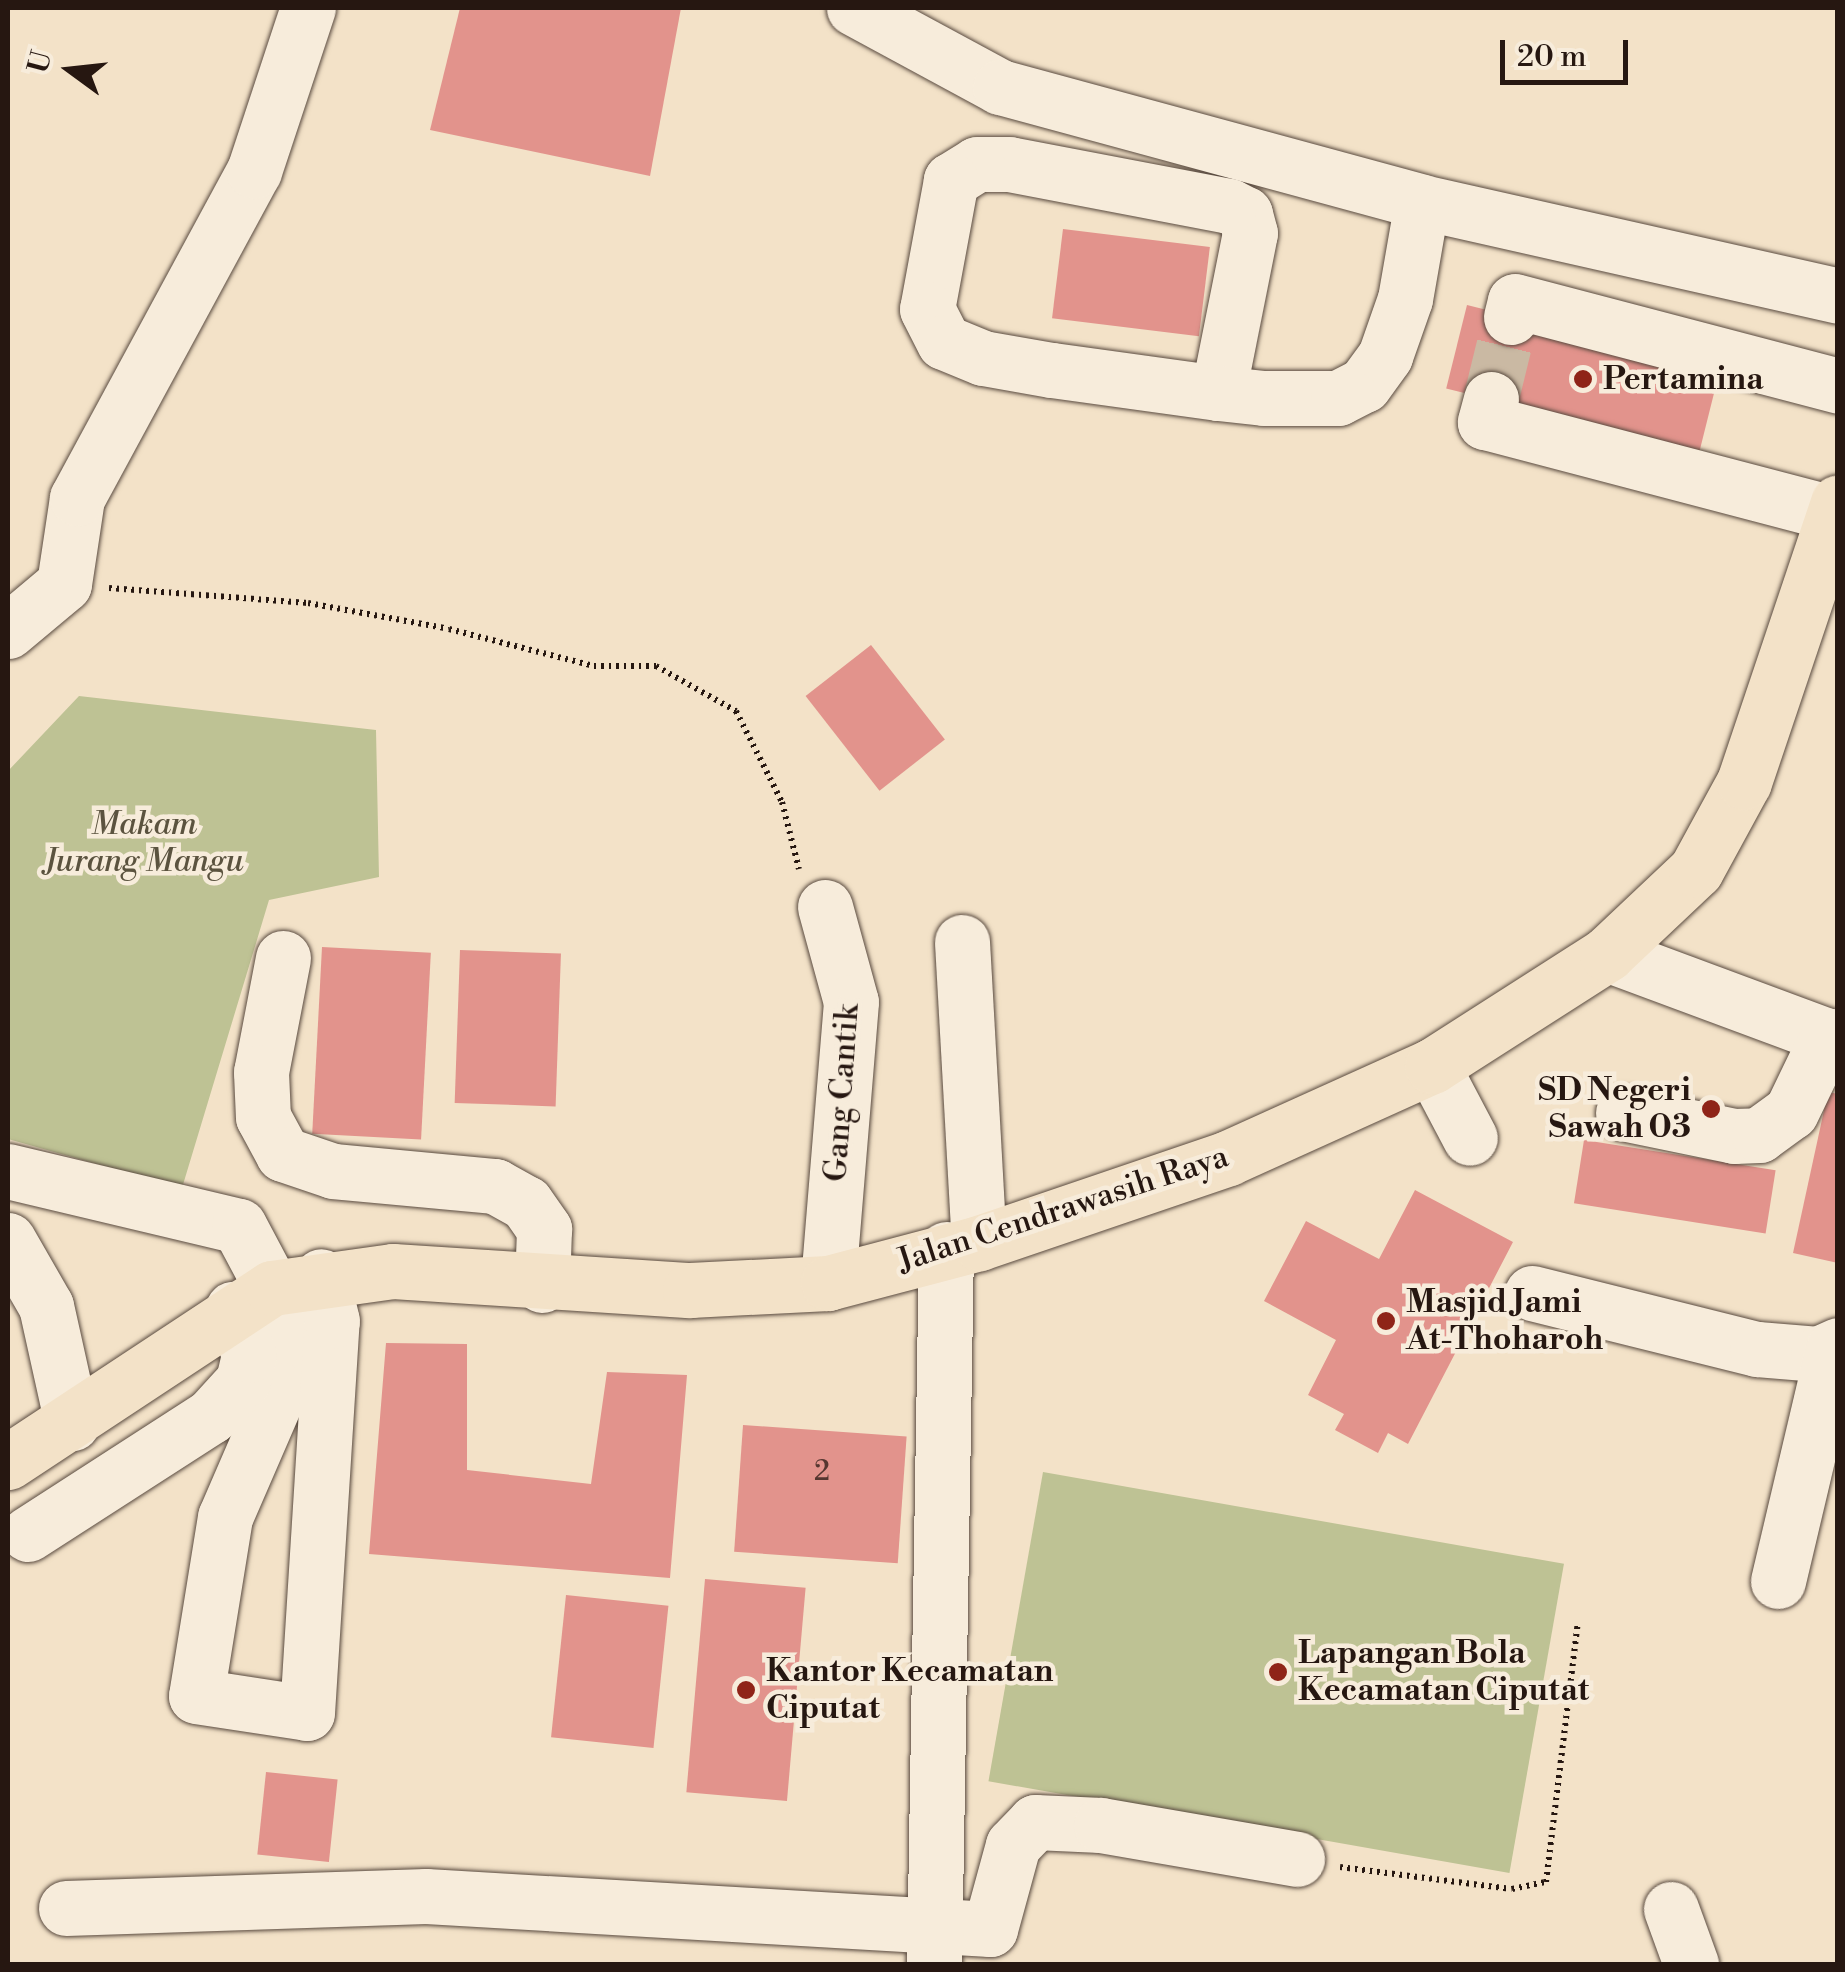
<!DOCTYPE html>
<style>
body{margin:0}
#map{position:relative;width:1845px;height:1972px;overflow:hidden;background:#f3e2c8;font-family:"Libre Bodoni",serif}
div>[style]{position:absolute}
.green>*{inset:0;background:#bec294;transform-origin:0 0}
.building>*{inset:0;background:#e2938c;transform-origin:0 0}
.minor-tunnel>*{height:55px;margin-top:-27.5px;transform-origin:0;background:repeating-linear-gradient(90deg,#cab9a3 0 55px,transparent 0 83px)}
.path>*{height:6px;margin-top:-3px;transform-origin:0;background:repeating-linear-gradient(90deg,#261711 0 2.5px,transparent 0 7.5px)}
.roads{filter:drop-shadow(0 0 2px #594a3f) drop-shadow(0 0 2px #594a3f)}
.minor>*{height:55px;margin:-27.5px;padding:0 27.5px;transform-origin:27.5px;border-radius:27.5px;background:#f7ecdb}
.major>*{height:55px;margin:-27.5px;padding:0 27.5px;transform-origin:27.5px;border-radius:27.5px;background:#f3e2c8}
.dots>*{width:28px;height:28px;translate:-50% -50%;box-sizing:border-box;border:5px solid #f7ecdb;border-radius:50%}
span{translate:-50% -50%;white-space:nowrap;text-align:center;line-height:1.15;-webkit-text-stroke:9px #f7ecdb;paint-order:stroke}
.number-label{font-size:28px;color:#553630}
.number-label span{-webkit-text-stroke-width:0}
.poi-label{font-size:32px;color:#261711;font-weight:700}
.left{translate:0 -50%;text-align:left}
.right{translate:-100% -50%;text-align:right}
.park-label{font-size:32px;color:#5b533f;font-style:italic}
.street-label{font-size:32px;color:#261711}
.frame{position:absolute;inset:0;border:10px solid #261711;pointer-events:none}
.north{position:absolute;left:20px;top:20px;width:100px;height:100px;-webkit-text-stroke:8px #f7ecdb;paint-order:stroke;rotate:285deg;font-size:28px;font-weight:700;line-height:40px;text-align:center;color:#261711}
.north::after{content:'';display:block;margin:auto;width:35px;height:45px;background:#261711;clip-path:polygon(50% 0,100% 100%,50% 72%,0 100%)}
.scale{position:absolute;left:1500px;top:40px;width:128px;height:45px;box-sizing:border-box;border:5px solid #261711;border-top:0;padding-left:12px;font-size:30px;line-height:35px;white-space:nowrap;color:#261711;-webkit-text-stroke:8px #f7ecdb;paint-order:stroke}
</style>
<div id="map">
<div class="green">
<i style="clip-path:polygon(79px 696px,376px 730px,379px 877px,269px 900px,182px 1188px,8px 1139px,8px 771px)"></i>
<i style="left:1043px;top:1472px;width:529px;height:314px;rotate:10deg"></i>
</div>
<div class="building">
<i style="clip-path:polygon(460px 8px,681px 8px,650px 176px,430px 130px)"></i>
<i style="left:1063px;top:229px;width:148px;height:90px;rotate:7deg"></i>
<i style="left:1467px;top:305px;width:261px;height:86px;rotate:14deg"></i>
<i style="left:871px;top:645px;width:120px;height:83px;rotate:52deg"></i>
<i style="left:322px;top:947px;width:109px;height:187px;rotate:3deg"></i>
<i style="left:460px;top:950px;width:101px;height:153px;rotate:2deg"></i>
<i style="clip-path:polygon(1828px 1092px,1838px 1094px,1838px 1263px,1793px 1253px)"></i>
<i style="left:1584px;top:1140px;width:194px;height:64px;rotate:9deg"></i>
<i style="clip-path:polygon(1415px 1190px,1513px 1242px,1408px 1444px,1388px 1433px,1378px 1453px,1335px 1430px,1344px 1414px,1308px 1395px,1336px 1340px,1264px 1301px,1306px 1221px,1379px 1259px)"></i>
<i style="clip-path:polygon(386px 1343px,467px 1344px,467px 1470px,591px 1484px,607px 1372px,687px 1375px,670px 1578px,369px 1554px)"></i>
<i style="left:743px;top:1425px;width:164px;height:127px;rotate:4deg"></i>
<i style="left:705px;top:1579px;width:101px;height:214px;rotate:5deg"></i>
<i style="left:566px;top:1595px;width:103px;height:143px;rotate:6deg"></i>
<i style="left:266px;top:1772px;width:72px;height:83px;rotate:6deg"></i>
</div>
<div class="minor-tunnel">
<i style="left:1491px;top:399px;width:84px;rotate:-76.3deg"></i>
</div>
<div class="path">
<i style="left:109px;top:588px;width:200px;rotate:4.3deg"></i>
<i style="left:308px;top:603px;width:143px;rotate:10.4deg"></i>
<i style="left:449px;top:629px;width:150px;rotate:14.3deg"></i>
<i style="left:594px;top:666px;width:62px"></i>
<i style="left:656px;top:666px;width:92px;rotate:29.4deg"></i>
<i style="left:736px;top:711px;width:102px;rotate:63.2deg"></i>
<i style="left:782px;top:802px;width:69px;rotate:75.8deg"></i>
<i style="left:1340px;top:1867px;width:173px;rotate:7.3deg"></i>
<i style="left:1512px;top:1889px;width:35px;rotate:-12deg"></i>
<i style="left:1546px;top:1882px;width:261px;rotate:-83deg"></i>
</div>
<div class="roads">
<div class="minor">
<i style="left:854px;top:8px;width:166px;rotate:28.4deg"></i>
<i style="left:1000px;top:87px;width:437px;rotate:15.2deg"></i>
<i style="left:1422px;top:202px;width:426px;rotate:12.7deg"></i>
<i style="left:1511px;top:317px;width:16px;rotate:-76deg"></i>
<i style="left:1515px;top:301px;width:334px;rotate:14.7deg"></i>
<i style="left:1218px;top:393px;width:163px;rotate:-78.7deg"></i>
<i style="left:1250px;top:233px;width:20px;rotate:-105deg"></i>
<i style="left:1245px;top:214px;width:18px;rotate:-153deg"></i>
<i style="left:1229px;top:206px;width:224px;rotate:-169.2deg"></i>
<i style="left:1009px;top:164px;width:32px;rotate:180deg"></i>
<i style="left:977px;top:164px;width:31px;rotate:148deg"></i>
<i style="left:951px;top:180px;width:131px;rotate:100.5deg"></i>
<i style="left:927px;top:309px;width:37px;rotate:63deg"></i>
<i style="left:944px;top:342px;width:42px;rotate:22.3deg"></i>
<i style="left:983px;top:358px;width:70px;rotate:9.9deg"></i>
<i style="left:1052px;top:370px;width:168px;rotate:7.9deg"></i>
<i style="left:1218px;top:393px;width:46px;rotate:6.2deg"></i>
<i style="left:1264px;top:398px;width:74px"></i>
<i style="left:1338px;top:398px;width:29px;rotate:-27deg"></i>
<i style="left:1364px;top:385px;width:36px;rotate:-54deg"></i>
<i style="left:1385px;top:356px;width:60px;rotate:-70.7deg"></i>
<i style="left:1405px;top:299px;width:98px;rotate:-80.1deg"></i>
<i style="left:1491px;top:399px;width:24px;rotate:105deg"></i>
<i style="left:1485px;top:422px;width:360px;rotate:14.7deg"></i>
<i style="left:8px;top:631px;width:73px;rotate:-40deg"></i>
<i style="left:64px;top:584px;width:87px;rotate:-81.4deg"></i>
<i style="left:77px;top:498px;width:372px;rotate:-61.6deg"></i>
<i style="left:254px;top:171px;width:172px;rotate:-71.7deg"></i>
<i style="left:825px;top:907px;width:98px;rotate:74.7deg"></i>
<i style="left:851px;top:1002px;width:282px;rotate:94.7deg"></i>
<i style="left:962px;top:942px;width:301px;rotate:86.8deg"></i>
<i style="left:1607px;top:954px;width:246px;rotate:20.4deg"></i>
<i style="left:283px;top:958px;width:116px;rotate:100.9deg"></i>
<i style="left:261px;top:1072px;width:45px;rotate:87.5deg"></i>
<i style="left:263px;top:1117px;width:42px;rotate:61.6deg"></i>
<i style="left:283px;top:1154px;width:53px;rotate:18.8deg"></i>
<i style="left:333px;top:1171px;width:163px;rotate:5.3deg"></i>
<i style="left:495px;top:1186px;width:35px;rotate:29deg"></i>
<i style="left:526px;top:1203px;width:32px;rotate:55deg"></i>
<i style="left:544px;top:1229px;width:56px;rotate:92deg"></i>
<i style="left:1432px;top:1066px;width:81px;rotate:62.2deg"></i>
<i style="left:1623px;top:1113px;width:113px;rotate:11.7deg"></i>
<i style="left:1734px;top:1136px;width:25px;rotate:-2deg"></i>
<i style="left:1759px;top:1135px;width:39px;rotate:-36deg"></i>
<i style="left:1791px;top:1112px;width:85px;rotate:-64.3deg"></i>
<i style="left:8px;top:1171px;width:237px;rotate:13.4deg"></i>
<i style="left:239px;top:1226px;width:70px;rotate:62deg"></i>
<i style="left:272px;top:1288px;width:48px;rotate:74.2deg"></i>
<i style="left:285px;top:1334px;width:56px;rotate:95.1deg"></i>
<i style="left:280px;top:1390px;width:138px;rotate:113.4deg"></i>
<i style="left:225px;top:1517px;width:181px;rotate:99.2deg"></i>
<i style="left:196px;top:1696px;width:112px;rotate:8.7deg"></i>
<i style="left:307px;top:1713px;width:393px;rotate:-86.4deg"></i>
<i style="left:332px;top:1321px;width:46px;rotate:-103.7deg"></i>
<i style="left:8px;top:1240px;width:76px;rotate:60.1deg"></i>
<i style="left:46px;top:1306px;width:120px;rotate:77.5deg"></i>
<i style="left:1532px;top:1293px;width:232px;rotate:14deg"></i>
<i style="left:1757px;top:1349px;width:61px;rotate:4.7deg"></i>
<i style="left:1818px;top:1354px;width:22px;rotate:-24deg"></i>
<i style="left:28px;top:1534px;width:218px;rotate:-32.8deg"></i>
<i style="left:211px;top:1416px;width:47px;rotate:-47.6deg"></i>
<i style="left:243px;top:1381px;width:27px;rotate:-77deg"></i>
<i style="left:249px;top:1355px;width:49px;rotate:-109.2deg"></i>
<i style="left:1778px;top:1581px;width:238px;rotate:-76.7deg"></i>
<i style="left:66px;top:1908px;width:360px;rotate:-1.9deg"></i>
<i style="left:426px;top:1896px;width:565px;rotate:3.35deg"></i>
<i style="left:990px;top:1929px;width:87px;rotate:-74.7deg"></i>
<i style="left:1013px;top:1845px;width:32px;rotate:-46deg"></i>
<i style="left:1035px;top:1822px;width:66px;rotate:2.6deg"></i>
<i style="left:1101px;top:1825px;width:199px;rotate:9.8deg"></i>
<i style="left:1671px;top:1909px;width:59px;rotate:70deg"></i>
<i style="left:934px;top:1964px;width:715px;rotate:-89.04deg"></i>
</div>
<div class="major">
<i style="left:8px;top:1462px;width:316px;rotate:-33.4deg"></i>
<i style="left:272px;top:1288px;width:122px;rotate:-8deg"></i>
<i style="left:393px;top:1271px;width:298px;rotate:3.7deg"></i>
<i style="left:690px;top:1290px;width:138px;rotate:-2.9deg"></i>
<i style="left:828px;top:1283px;width:156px;rotate:-14.8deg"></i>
<i style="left:979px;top:1243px;width:263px;rotate:-18.8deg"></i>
<i style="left:1228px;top:1158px;width:224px;rotate:-24.3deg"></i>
<i style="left:1432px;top:1066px;width:208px;rotate:-32.6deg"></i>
<i style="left:1607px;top:954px;width:122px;rotate:-43.3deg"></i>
<i style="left:1696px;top:870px;width:100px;rotate:-61.4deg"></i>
<i style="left:1744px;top:782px;width:295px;rotate:-71.4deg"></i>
</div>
</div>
<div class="dots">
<i style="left:1583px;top:379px;background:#8f2418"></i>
<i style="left:1711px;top:1109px;background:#8f2418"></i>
<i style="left:1386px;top:1321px;background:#8f2418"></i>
<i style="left:1278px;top:1672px;background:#8f2418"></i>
<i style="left:746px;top:1690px;background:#8f2418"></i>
</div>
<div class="number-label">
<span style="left:822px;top:1472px">2</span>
</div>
<div class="poi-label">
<span class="left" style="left:1603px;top:379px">Pertamina</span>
<span class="right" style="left:1691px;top:1109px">SD Negeri<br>Sawah 03</span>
<span class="left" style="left:1406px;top:1321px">Masjid Jami<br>At-Thoharoh</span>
<span class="left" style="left:1298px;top:1672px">Lapangan Bola<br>Kecamatan Ciputat</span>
<span class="left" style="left:766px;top:1690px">Kantor Kecamatan<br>Ciputat</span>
</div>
<div class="park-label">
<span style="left:144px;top:843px">Makam<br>Jurang Mangu</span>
</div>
<div class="street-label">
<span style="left:842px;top:1093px;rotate:-86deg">Gang Cantik</span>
<span style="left:1063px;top:1209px;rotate:-18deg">Jalan Cendrawasih Raya</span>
</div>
<div class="frame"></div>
<div class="north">U</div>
<div class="scale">20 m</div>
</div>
